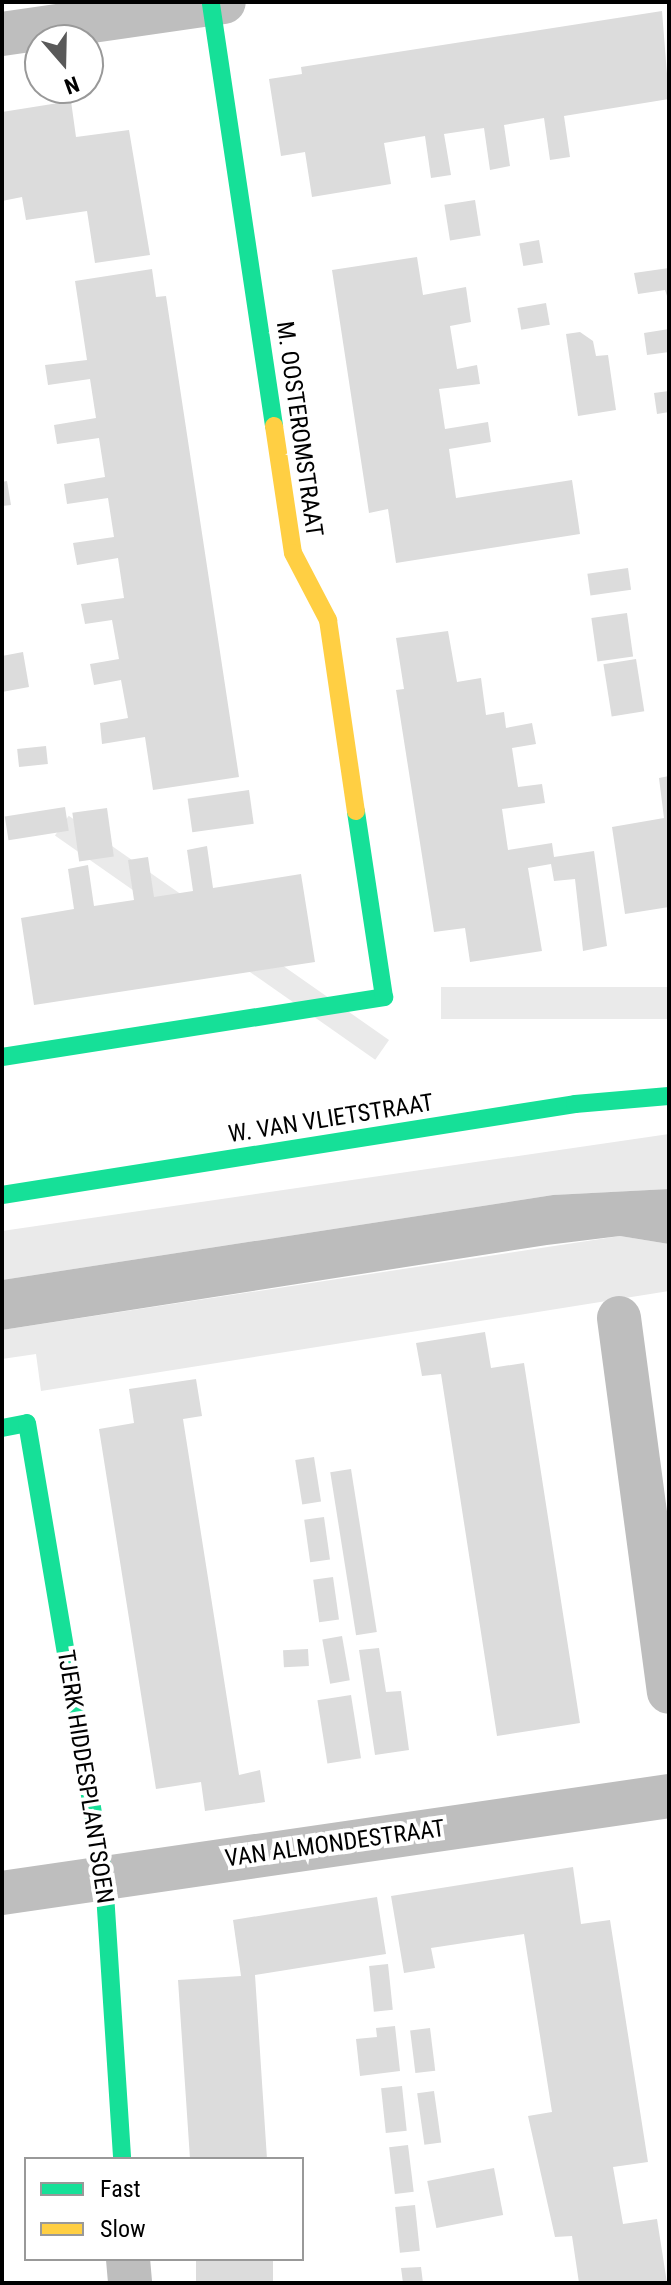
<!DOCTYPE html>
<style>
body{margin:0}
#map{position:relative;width:671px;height:2285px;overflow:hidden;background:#fff;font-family:"Roboto Condensed",sans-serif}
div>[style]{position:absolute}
.green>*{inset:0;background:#eaeaea;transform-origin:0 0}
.water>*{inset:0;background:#bcbcbc}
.building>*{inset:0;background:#dcdcdc;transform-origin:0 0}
.street>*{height:44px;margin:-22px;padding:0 22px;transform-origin:22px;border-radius:22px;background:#bebebe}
.fast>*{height:18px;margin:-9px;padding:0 9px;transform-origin:9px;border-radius:9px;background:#16e098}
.slow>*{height:18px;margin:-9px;padding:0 9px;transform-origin:9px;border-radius:9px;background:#ffcf43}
span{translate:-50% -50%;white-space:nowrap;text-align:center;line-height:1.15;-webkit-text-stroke:8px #fff;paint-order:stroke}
.street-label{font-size:24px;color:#000}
.frame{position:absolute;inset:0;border:4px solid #000;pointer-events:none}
.legend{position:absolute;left:24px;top:2157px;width:280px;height:104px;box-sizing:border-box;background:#fff;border:2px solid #999;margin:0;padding:10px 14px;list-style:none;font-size:24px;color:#000}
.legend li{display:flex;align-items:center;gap:16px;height:40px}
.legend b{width:40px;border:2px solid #999}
.north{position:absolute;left:24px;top:24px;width:80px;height:80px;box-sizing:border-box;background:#fff;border:2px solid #999;border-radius:50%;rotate:160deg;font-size:22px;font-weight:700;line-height:32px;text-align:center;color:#000}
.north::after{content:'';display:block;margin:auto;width:28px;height:36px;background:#595959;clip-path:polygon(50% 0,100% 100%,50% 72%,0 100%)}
</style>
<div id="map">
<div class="green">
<i style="left:669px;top:987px;width:32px;height:228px;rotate:90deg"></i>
<i style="left:389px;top:1040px;width:24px;height:391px;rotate:125deg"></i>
<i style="clip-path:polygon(669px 1134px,669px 1189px,553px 1195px,2px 1280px,2px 1231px)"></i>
<i style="clip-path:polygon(620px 1236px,669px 1244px,669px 1291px,41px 1391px,36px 1354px,2px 1359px,2px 1330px)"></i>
</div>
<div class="water">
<i style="clip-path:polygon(669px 1189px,669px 1244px,620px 1236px,547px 1245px,2px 1330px,2px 1280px,553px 1195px)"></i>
</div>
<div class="building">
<i style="clip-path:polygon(662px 11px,669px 99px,564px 116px,570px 157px,550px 160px,544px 118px,504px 125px,510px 166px,490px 170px,484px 128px,444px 134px,451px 175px,431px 178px,425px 136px,384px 143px,391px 184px,312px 197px,305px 152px,281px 156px,269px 79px,302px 74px,301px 67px)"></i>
<i style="clip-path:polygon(71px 101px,76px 137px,129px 130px,150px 255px,95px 263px,87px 211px,26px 220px,22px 197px,2px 201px,2px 112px)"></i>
<i style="left:475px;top:200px;width:36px;height:31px;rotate:81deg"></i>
<i style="left:539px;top:240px;width:23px;height:20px;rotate:80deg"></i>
<i style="clip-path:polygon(417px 257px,423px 295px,466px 287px,471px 322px,450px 326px,457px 369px,477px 365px,480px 384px,439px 389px,445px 429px,488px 422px,491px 442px,449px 449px,456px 498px,572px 480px,580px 534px,396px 563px,388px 509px,369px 513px,332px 270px)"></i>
<i style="clip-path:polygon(669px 268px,669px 302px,665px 290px,638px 294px,634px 273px)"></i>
<i style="clip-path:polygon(152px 269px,156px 297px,166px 296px,239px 777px,153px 790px,145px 737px,102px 744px,100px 723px,128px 718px,121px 680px,94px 685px,90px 664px,119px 659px,112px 620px,85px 624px,81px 604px,124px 598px,118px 558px,77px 565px,73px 543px,114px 537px,108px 498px,67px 504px,64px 484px,105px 477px,99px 438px,57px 444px,54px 425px,96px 418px,90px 379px,48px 385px,45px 365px,87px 360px,75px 281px)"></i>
<i style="left:546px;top:303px;width:22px;height:29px;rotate:80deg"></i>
<i style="clip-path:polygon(669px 329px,669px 352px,647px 355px,644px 333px)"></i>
<i style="clip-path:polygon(580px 332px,593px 341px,596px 356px,608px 355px,616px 410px,578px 416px,566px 334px)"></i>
<i style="clip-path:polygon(669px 391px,669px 412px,657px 414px,654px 393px)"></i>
<i style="clip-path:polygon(7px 481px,11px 505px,2px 506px,2px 482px)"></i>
<i style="left:628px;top:568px;width:22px;height:41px;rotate:82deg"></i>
<i style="left:627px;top:613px;width:44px;height:36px;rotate:82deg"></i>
<i style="clip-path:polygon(448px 631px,457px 682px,481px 678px,486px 715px,504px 712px,506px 728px,532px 723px,536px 744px,512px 748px,518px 787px,542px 784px,545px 803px,502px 809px,508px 850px,552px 843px,554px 857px,594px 851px,607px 946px,583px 951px,575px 879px,554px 881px,551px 864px,528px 868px,542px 951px,470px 962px,465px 928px,434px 932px,396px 690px,404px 689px,396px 638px)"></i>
<i style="clip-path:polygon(23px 652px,29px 687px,2px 692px,2px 656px)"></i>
<i style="left:636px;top:659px;width:53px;height:33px;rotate:81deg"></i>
<i style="left:46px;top:746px;width:18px;height:29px;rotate:84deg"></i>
<i style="clip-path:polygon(669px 776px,669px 907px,625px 914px,612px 827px,664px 818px,659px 778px)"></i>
<i style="left:249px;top:790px;width:34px;height:62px;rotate:82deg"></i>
<i style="left:65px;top:807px;width:24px;height:61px;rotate:81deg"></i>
<i style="left:107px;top:808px;width:49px;height:35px;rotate:82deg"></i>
<i style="clip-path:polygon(207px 846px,213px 888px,301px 874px,315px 962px,34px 1005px,21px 918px,74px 909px,68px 869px,88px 865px,94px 906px,134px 900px,128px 860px,148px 857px,154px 897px,193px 891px,187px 850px)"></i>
<i style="clip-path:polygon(485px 1332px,491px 1368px,524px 1363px,580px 1723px,497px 1736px,441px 1374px,422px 1376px,416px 1343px)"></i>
<i style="clip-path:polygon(196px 1379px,202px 1416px,183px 1419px,239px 1775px,260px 1770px,265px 1802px,205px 1811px,201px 1782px,156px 1789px,99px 1429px,134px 1423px,129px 1389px)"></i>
<i style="left:314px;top:1457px;width:45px;height:19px;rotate:81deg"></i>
<i style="left:351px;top:1469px;width:165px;height:21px;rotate:81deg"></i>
<i style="left:324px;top:1517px;width:43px;height:20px;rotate:82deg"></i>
<i style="left:333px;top:1577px;width:43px;height:20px;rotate:82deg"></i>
<i style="left:342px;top:1636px;width:45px;height:20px;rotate:80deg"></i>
<i style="clip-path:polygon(379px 1648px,386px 1692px,401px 1691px,409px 1750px,375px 1755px,359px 1650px)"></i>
<i style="left:308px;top:1649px;width:17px;height:25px;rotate:87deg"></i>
<i style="left:351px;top:1695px;width:64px;height:34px;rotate:81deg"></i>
<i style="clip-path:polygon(573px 1867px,581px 1924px,610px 1920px,648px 2162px,613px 2167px,623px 2224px,657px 2219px,667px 2283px,579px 2283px,572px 2236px,555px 2237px,528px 2116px,552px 2112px,524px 1934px,431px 1948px,435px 1968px,404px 1973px,391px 1896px)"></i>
<i style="clip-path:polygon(377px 1897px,386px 1954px,255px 1975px,267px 2159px,190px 2159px,178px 1980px,241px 1976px,233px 1920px)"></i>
<i style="left:388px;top:1964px;width:46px;height:19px;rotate:84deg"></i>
<i style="clip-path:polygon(395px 2026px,400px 2071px,360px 2076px,356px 2039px,377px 2037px,376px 2028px)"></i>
<i style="left:430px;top:2028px;width:43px;height:20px;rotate:83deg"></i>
<i style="left:402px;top:2086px;width:45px;height:21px;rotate:84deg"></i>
<i style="left:434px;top:2091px;width:52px;height:17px;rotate:82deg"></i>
<i style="left:408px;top:2145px;width:47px;height:19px;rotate:83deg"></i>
<i style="left:494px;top:2168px;width:48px;height:68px;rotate:79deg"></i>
<i style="left:415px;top:2205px;width:46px;height:20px;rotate:84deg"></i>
<i style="left:196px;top:2259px;width:77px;height:24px"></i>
<i style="clip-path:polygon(421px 2267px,423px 2283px,403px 2283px,401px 2268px)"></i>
</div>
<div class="street">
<i style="left:2px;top:34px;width:224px;rotate:-8.2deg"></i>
<i style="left:619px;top:1318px;width:377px;rotate:82.4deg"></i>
<i style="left:2px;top:1893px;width:674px;rotate:-8.27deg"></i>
<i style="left:128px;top:2259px;width:24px;rotate:85deg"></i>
</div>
<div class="fast">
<i style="left:211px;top:4px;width:427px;rotate:81.5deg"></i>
<i style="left:2px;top:1057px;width:387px;rotate:-8.9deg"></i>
<i style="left:384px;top:997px;width:188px;rotate:-98.6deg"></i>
<i style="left:2px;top:1195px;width:580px;rotate:-9.02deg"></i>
<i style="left:575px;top:1104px;width:94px;rotate:-4.9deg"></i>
<i style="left:2px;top:1428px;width:25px;rotate:-11deg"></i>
<i style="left:27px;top:1423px;width:461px;rotate:80.4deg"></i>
<i style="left:104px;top:1878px;width:282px;rotate:86.3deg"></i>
</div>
<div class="slow">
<i style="left:274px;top:426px;width:128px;rotate:81.5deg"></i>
<i style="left:293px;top:553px;width:76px;rotate:62.4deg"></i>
<i style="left:328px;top:620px;width:193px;rotate:81.7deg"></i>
</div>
<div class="street-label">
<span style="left:299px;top:429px;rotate:82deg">M. OOSTEROMSTRAAT</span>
<span style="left:331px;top:1119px;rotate:-9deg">W. VAN VLIETSTRAAT</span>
<span style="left:85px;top:1777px;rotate:81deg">TJERK HIDDESPLANTSOEN</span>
<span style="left:335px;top:1844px;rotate:-8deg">VAN ALMONDESTRAAT</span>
</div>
<div class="frame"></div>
<ul class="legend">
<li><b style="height:10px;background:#16e098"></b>Fast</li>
<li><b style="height:10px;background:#ffcf43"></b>Slow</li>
</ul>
<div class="north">N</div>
</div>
